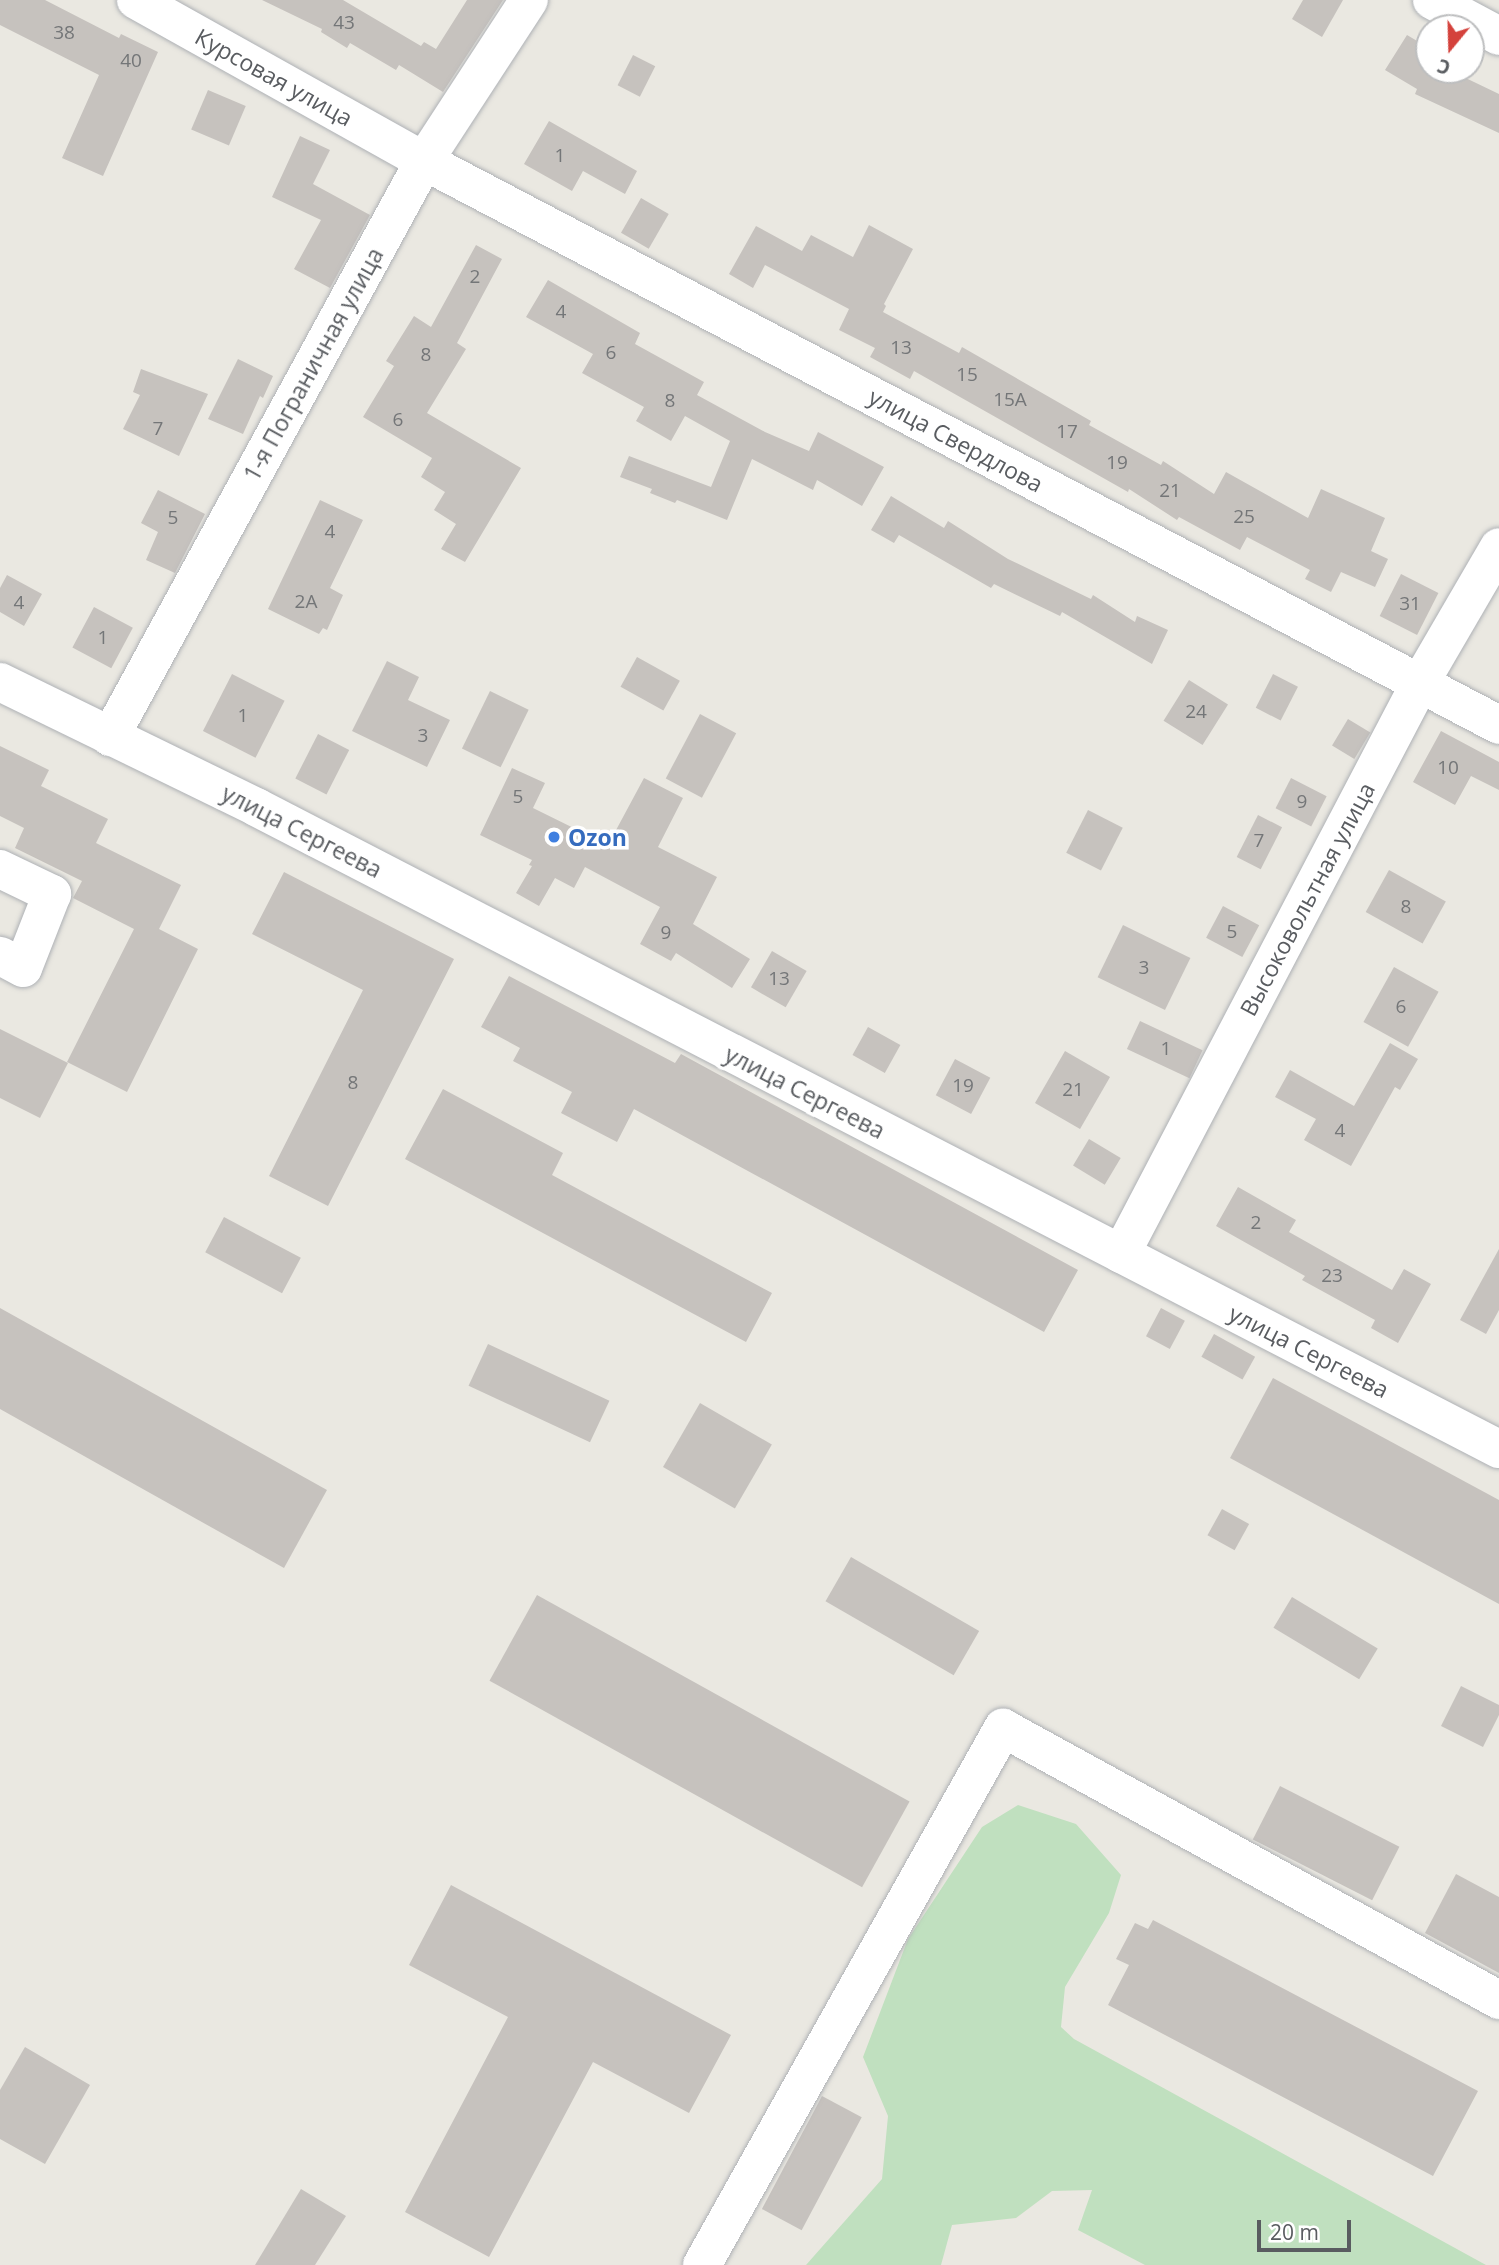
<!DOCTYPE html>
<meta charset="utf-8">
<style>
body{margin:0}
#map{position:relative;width:1499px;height:2265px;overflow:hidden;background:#eae8e1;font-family:"Open Sans",sans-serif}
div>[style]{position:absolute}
.green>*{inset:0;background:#c0e0bf}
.building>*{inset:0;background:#c6c2be;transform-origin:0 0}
.roads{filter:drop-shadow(0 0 2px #aeb1b5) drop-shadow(0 0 2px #aeb1b5)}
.minor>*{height:38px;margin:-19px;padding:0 19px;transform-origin:19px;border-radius:19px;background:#fff}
.dots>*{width:19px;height:19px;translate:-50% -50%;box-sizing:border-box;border:4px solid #fff;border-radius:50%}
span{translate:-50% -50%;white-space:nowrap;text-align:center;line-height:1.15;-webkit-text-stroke:7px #fff;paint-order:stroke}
.number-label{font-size:19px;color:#747678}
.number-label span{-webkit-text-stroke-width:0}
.street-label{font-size:23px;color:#595c60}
.shop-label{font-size:23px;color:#366cbe;font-weight:700}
.left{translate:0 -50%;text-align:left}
.north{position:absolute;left:1415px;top:14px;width:70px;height:70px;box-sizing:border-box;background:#fff;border:2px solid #bdbebf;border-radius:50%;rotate:199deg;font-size:19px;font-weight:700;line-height:28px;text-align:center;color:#595c60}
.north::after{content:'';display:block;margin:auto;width:24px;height:32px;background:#d4423c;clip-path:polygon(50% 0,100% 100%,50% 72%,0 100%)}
.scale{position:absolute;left:1257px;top:2220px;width:94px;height:32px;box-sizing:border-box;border:4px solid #595c60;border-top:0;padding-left:9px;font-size:21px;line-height:24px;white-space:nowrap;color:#595c60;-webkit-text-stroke:5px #fff;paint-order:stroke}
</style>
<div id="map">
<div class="green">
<i style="clip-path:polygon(1018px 1805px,1076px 1824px,1121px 1875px,1109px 1913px,1065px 1987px,1061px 2027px,1074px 2039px,1486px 2265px,1145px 2265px,1078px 2230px,1092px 2190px,1052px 2191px,1016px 2218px,952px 2225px,941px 2265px,806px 2265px,882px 2179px,888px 2116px,863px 2057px,908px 1939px,982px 1827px)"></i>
</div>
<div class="building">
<i style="clip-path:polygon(0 0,45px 0,119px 38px,121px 34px,158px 52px,103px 176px,62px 158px,99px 75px,0 25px)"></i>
<i style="clip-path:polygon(262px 0,343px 0,421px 46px,424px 42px,436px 49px,467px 0,503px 0,443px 92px,399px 65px,396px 70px,350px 43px,347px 48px,321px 32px,322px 29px)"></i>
<i style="clip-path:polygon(1303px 0,1343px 0,1322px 37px,1292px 19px)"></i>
<i style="clip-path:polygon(1407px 35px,1429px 48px,1429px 70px,1449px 70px,1499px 94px,1499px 133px,1415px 94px,1417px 89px,1385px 70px)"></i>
<i style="left:633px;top:55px;width:25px;height:34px;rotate:27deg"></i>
<i style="left:208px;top:90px;width:41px;height:43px;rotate:23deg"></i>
<i style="clip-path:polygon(549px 121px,637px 171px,625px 194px,583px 171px,572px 191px,524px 164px)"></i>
<i style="clip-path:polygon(300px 136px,330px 150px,313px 184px,370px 215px,330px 288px,294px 269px,321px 220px,272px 197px)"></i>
<i style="left:641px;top:198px;width:32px;height:40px;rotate:30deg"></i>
<i style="clip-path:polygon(869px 225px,913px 249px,884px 304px,886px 306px,883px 312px,959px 353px,962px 347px,1091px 421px,1089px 425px,1161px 465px,1163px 461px,1214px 494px,1226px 472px,1308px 518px,1321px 489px,1385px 518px,1371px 551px,1388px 559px,1375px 587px,1341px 572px,1331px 592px,1305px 579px,1310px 570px,1247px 537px,1240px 550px,1179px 517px,1177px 520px,1129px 489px,1128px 492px,914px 371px,910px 379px,870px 357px,875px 348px,839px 330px,849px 309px,765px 265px,753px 288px,729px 274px,756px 226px,802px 251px,811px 235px,853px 257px)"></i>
<i style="clip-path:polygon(476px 245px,502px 259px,457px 343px,466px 349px,427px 413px,521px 468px,465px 562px,441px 549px,456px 524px,434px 510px,445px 492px,421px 477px,432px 458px,363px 417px,394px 366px,386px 361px,414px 316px,431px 327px)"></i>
<i style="clip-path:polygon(548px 280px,640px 333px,635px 344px,704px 382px,697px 395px,765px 432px,809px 451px,818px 432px,884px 467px,862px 506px,817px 480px,813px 490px,752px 459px,727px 520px,677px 500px,675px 503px,650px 493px,652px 489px,620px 477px,629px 456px,711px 487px,730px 441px,685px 416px,671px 441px,636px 421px,644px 407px,582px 373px,593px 354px,526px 317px)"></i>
<i style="clip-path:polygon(238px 359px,273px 376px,263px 398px,260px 396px,243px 434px,208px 419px)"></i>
<i style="clip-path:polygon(141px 369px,208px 394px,179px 456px,123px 429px,140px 395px,133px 392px)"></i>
<i style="clip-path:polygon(158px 490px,205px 514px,175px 573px,146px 560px,158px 532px,141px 523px)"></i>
<i style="clip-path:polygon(891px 496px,944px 528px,948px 521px,1008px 559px,1091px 599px,1093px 595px,1135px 622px,1137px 616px,1168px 630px,1152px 664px,1062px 612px,1060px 616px,994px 584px,991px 588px,899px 535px,894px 543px,871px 530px)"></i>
<i style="clip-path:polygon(320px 500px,363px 520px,330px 588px,343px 595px,327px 630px,323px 628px,319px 634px,268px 609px)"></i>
<i style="left:1401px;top:574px;width:42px;height:47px;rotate:27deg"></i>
<i style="clip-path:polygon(7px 575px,42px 594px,24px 626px,0 612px,0 588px)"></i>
<i style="left:94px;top:607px;width:44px;height:46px;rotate:28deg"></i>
<i style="left:637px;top:657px;width:49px;height:34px;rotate:29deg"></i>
<i style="clip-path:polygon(387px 661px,419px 677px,408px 700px,450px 720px,427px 767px,352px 731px)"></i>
<i style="left:232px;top:674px;width:59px;height:64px;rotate:27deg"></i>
<i style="left:1273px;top:674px;width:28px;height:38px;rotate:27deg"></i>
<i style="left:1189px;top:680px;width:46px;height:48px;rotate:32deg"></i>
<i style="left:490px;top:691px;width:43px;height:64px;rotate:26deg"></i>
<i style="left:700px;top:714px;width:41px;height:73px;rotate:28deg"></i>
<i style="left:1348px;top:719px;width:26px;height:31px;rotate:31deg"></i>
<i style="clip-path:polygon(1441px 731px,1499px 762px,1499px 790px,1471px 776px,1455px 805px,1413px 782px)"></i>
<i style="left:318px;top:734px;width:35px;height:50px;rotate:27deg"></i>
<i style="clip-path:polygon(0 746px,49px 770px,41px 786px,108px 819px,96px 843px,181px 885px,159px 929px,198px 949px,127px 1092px,67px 1062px,134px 929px,73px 898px,82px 881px,15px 848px,24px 828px,0 816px)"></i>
<i style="clip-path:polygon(512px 768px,545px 783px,533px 808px,608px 845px,644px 778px,683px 798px,658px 847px,717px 877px,693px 924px,750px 959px,732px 988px,676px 953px,671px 961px,640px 944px,660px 907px,585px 867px,574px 888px,555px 878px,539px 906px,516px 893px,532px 866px,529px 865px,532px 860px,480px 835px)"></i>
<i style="left:1291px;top:778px;width:40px;height:34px;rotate:27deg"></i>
<i style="left:1088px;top:810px;width:39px;height:48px;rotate:27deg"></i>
<i style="left:1258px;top:815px;width:27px;height:47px;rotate:27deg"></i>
<i style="left:1389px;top:870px;width:65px;height:48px;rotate:29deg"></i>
<i style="clip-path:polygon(284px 872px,454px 959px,328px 1206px,269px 1176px,363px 990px,252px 934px)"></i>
<i style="left:1223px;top:906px;width:41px;height:36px;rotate:28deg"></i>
<i style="left:1123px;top:925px;width:75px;height:58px;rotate:26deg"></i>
<i style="left:772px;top:951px;width:40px;height:42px;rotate:30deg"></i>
<i style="left:1394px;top:967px;width:51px;height:63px;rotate:29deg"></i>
<i style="clip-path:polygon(509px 976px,675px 1063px,681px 1054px,1078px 1270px,1044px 1332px,634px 1109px,617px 1142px,561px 1113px,572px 1092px,513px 1061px,520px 1048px,481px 1027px)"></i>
<i style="left:1140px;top:1021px;width:69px;height:31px;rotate:25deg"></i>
<i style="left:868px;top:1027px;width:37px;height:32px;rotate:29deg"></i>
<i style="clip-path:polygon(0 1029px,68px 1063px,40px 1118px,0 1098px)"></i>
<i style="clip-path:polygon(1390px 1043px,1418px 1059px,1400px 1090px,1395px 1087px,1351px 1166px,1304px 1140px,1316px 1119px,1275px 1097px,1290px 1070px,1354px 1106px)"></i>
<i style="left:1065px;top:1051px;width:52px;height:60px;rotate:30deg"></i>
<i style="left:955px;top:1059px;width:40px;height:41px;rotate:28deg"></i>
<i style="clip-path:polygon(443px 1089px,563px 1153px,552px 1175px,772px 1293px,746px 1342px,405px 1159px)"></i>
<i style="left:1089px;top:1139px;width:37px;height:31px;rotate:31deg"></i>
<i style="clip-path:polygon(1238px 1187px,1296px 1220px,1289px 1232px,1392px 1290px,1404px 1269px,1431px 1284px,1398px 1343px,1371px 1328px,1375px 1320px,1302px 1280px,1305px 1276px,1216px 1226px)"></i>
<i style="left:224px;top:1217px;width:87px;height:40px;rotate:28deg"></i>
<i style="clip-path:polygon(1499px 1249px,1499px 1310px,1486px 1334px,1460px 1320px)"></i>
<i style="clip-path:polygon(0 1308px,327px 1490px,284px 1568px,0 1409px)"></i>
<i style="left:1161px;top:1308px;width:27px;height:32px;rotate:28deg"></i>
<i style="left:1214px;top:1334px;width:47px;height:26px;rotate:29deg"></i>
<i style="left:488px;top:1344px;width:134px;height:46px;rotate:25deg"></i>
<i style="clip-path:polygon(1273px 1378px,1499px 1500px,1499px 1604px,1230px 1458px)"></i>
<i style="left:700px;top:1403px;width:83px;height:74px;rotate:30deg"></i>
<i style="left:1222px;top:1509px;width:31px;height:30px;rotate:29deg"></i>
<i style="left:851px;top:1557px;width:148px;height:51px;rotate:30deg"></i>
<i style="left:537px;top:1595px;width:426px;height:98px;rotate:29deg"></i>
<i style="left:1292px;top:1597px;width:100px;height:36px;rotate:31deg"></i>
<i style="clip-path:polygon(1461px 1686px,1499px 1705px,1499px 1715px,1483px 1747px,1441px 1726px)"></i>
<i style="left:1280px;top:1786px;width:134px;height:60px;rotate:27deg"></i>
<i style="clip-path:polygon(1456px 1874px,1499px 1897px,1499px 1973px,1425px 1933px)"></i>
<i style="clip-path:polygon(451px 1885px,731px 2035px,689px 2113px,593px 2062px,489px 2257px,405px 2212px,508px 2017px,409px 1965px)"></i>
<i style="clip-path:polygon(1153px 1920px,1478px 2091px,1433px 2176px,1108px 2005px,1129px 1965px,1116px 1959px,1135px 1923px,1148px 1929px)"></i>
<i style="clip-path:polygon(25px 2047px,90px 2085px,45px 2164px,0 2139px,0 2090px)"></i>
<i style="left:822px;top:2096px;width:45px;height:128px;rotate:28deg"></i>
<i style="clip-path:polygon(301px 2189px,346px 2216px,315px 2265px,255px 2265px)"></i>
</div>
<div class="roads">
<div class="minor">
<i style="left:136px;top:0;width:330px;rotate:29.2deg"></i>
<i style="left:424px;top:161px;width:1214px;rotate:27.68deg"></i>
<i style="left:1432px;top:0;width:76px;rotate:28.2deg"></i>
<i style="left:0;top:682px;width:285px;rotate:26deg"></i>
<i style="left:256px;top:807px;width:1399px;rotate:27.32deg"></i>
<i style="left:110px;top:737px;width:656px;rotate:-61.4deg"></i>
<i style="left:424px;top:161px;width:192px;rotate:-56.9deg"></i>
<i style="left:0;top:869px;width:58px;rotate:25.7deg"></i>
<i style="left:52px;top:894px;width:79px;rotate:111.4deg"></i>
<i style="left:23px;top:968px;width:26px;rotate:-152deg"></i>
<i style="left:1121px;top:1254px;width:645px;rotate:-62.36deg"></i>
<i style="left:1420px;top:683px;width:157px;rotate:-59.8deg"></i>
<i style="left:702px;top:2265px;width:616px;rotate:-60.73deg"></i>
<i style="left:1003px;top:1728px;width:566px;rotate:28.74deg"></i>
</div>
</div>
<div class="dots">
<i style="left:554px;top:837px;background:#3f7fe0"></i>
</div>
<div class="number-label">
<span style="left:344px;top:23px">43</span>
<span style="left:64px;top:33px">38</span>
<span style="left:131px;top:61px">40</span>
<span style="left:560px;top:156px">1</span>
<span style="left:475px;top:277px">2</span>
<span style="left:561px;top:312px">4</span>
<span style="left:901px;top:348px">13</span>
<span style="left:611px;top:353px">6</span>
<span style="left:426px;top:355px">8</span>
<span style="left:967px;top:375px">15</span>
<span style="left:1010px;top:400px">15А</span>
<span style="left:670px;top:401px">8</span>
<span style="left:398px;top:420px">6</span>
<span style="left:158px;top:429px">7</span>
<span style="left:1067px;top:432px">17</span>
<span style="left:1117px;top:463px">19</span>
<span style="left:1170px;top:491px">21</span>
<span style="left:1244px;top:517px">25</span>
<span style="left:173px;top:518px">5</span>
<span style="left:330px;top:532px">4</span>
<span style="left:306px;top:602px">2А</span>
<span style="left:19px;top:603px">4</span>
<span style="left:1410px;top:604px">31</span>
<span style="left:103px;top:638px">1</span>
<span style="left:1196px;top:712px">24</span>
<span style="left:243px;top:716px">1</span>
<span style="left:423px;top:736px">3</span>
<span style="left:1448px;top:768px">10</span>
<span style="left:518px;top:797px">5</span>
<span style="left:1302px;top:802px">9</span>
<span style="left:1259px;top:841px">7</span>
<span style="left:1406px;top:907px">8</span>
<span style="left:1232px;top:932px">5</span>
<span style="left:666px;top:933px">9</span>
<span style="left:1144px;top:968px">3</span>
<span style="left:779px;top:979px">13</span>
<span style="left:1401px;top:1007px">6</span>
<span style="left:1166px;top:1049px">1</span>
<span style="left:353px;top:1083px">8</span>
<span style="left:963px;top:1086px">19</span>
<span style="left:1073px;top:1090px">21</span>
<span style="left:1340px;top:1131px">4</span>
<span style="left:1256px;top:1223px">2</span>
<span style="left:1332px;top:1276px">23</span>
</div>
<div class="street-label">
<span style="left:274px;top:77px;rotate:29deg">Курсовая улица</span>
<span style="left:313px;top:364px;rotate:-61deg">1-я Пограничная улица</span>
<span style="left:956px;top:440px;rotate:28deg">улица Свердлова</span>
<span style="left:302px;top:831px;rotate:27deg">улица Сергеева</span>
<span style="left:1307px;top:899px;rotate:-62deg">Высоковольтная улица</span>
<span style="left:805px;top:1092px;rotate:27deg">улица Сергеева</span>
<span style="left:1309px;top:1351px;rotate:27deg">улица Сергеева</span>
</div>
<div class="shop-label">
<span class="left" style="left:568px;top:837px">Ozon</span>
</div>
<div class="north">С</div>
<div class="scale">20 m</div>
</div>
